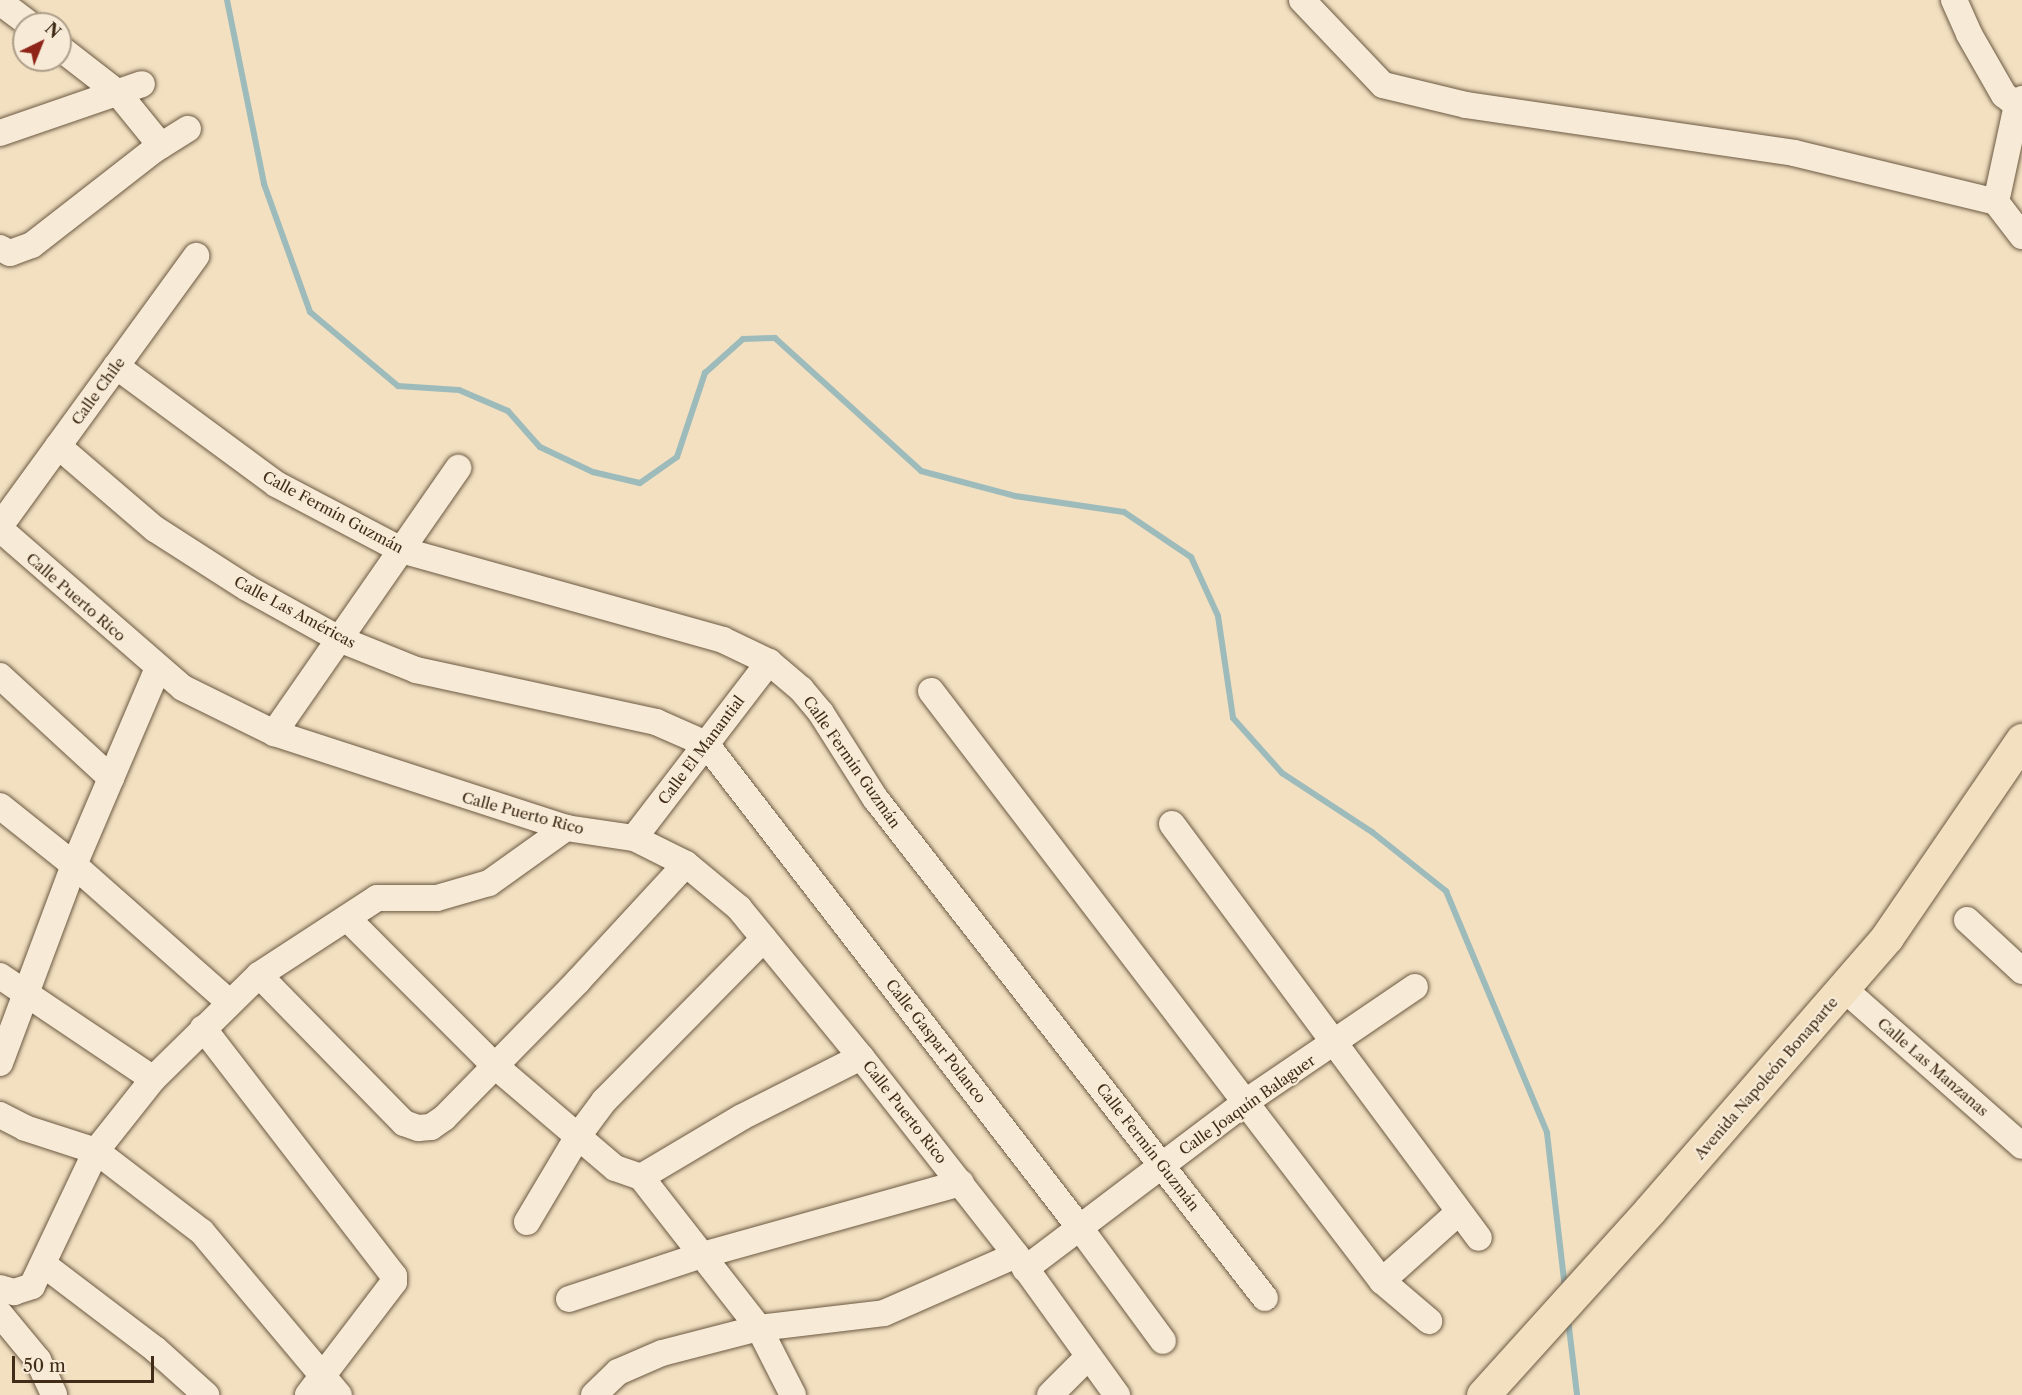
<!DOCTYPE html>
<meta charset="utf-8">
<style>
body{margin:0}
#map{position:relative;width:2022px;height:1395px;overflow:hidden;background:#f2e0c1;font-family:"Libre Caslon Text",serif}
div>[style]{position:absolute}
.stream>*{height:6px;margin:-3px;padding:0 3px;transform-origin:3px;border-radius:3px;background:#9ebbbc}
.roads{filter:drop-shadow(0 0 2px #6c5942) drop-shadow(0 0 2px #6c5942)}
.minor>*{height:26px;margin:-13px;padding:0 13px;transform-origin:13px;border-radius:13px;background:#f7ebd7}
.major>*{height:33px;margin:-16.5px;padding:0 16.5px;transform-origin:16.5px;border-radius:16.5px;background:#f2e0c1}
span{translate:-50% -50%;white-space:nowrap;text-align:center;line-height:1.15;-webkit-text-stroke:4.5px #f7ebd7;paint-order:stroke}
.street-label{font-size:15px;color:#402c17}
.north{position:absolute;left:12px;top:12px;width:60px;height:60px;box-sizing:border-box;background:#f7ebd7;border:2px solid #ae9f8a;border-radius:50%;rotate:43deg;font-size:16px;font-weight:700;line-height:24px;text-align:center;color:#402c17}
.north::after{content:'';display:block;margin:auto;width:21px;height:27px;background:#8f2418;clip-path:polygon(50% 0,100% 100%,50% 72%,0 100%)}
.scale{position:absolute;left:12px;top:1356px;width:142px;height:27px;box-sizing:border-box;border:3px solid #402c17;border-top:0;padding-left:8px;font-size:18px;line-height:21px;white-space:nowrap;color:#402c17;-webkit-text-stroke:4px #f7ebd7;paint-order:stroke}
</style>
<div id="map">
<div class="stream">
<i style="left:227px;top:0;width:188px;rotate:78.6deg"></i>
<i style="left:264px;top:184px;width:136px;rotate:70.2deg"></i>
<i style="left:310px;top:312px;width:115px;rotate:40.1deg"></i>
<i style="left:398px;top:386px;width:61px;rotate:3.8deg"></i>
<i style="left:459px;top:390px;width:53px;rotate:23.2deg"></i>
<i style="left:508px;top:411px;width:48px;rotate:48.4deg"></i>
<i style="left:540px;top:447px;width:59px;rotate:25.3deg"></i>
<i style="left:593px;top:472px;width:48px;rotate:13.2deg"></i>
<i style="left:640px;top:483px;width:45px;rotate:-35.1deg"></i>
<i style="left:677px;top:457px;width:89px;rotate:-71.6deg"></i>
<i style="left:705px;top:373px;width:51px;rotate:-41.8deg"></i>
<i style="left:743px;top:339px;width:32px;rotate:-2deg"></i>
<i style="left:775px;top:338px;width:197px;rotate:42.3deg"></i>
<i style="left:921px;top:471px;width:97px;rotate:14.9deg"></i>
<i style="left:1015px;top:496px;width:110px;rotate:8.4deg"></i>
<i style="left:1124px;top:512px;width:81px;rotate:33.9deg"></i>
<i style="left:1191px;top:557px;width:65px;rotate:65.4deg"></i>
<i style="left:1218px;top:616px;width:103px;rotate:81.6deg"></i>
<i style="left:1233px;top:718px;width:74px;rotate:48.3deg"></i>
<i style="left:1282px;top:773px;width:108px;rotate:33.2deg"></i>
<i style="left:1372px;top:832px;width:95px;rotate:38.6deg"></i>
<i style="left:1446px;top:891px;width:262px;rotate:67.3deg"></i>
<i style="left:1547px;top:1133px;width:156px;rotate:83.4deg"></i>
<i style="left:1568px;top:1319px;width:77px;rotate:83.2deg"></i>
</div>
<div class="roads">
<div class="minor">
<i style="left:1302px;top:0;width:117px;rotate:46.4deg"></i>
<i style="left:1383px;top:85px;width:85px;rotate:13.5deg"></i>
<i style="left:1466px;top:105px;width:331px;rotate:8.3deg"></i>
<i style="left:1794px;top:153px;width:208px;rotate:13.6deg"></i>
<i style="left:1996px;top:202px;width:43px;rotate:52.6deg"></i>
<i style="left:1954px;top:0;width:37px;rotate:66deg"></i>
<i style="left:1969px;top:34px;width:70px;rotate:60.2deg"></i>
<i style="left:2004px;top:95px;width:16px;rotate:38deg"></i>
<i style="left:0;top:2px;width:36px;rotate:37deg"></i>
<i style="left:60px;top:48px;width:73px;rotate:37.8deg"></i>
<i style="left:118px;top:93px;width:68px;rotate:50.9deg"></i>
<i style="left:0;top:133px;width:150px;rotate:-19deg"></i>
<i style="left:1996px;top:202px;width:99px;rotate:-77.8deg"></i>
<i style="left:2017px;top:105px;width:8px;rotate:-50deg"></i>
<i style="left:0;top:248px;width:11px;rotate:27deg"></i>
<i style="left:10px;top:253px;width:23px;rotate:-20deg"></i>
<i style="left:32px;top:245px;width:155px;rotate:-37.9deg"></i>
<i style="left:154px;top:150px;width:40px;rotate:-32deg"></i>
<i style="left:116px;top:366px;width:199px;rotate:36.4deg"></i>
<i style="left:276px;top:484px;width:141px;rotate:27.8deg"></i>
<i style="left:401px;top:550px;width:334px;rotate:15.6deg"></i>
<i style="left:723px;top:640px;width:51px;rotate:25.6deg"></i>
<i style="left:769px;top:662px;width:42px;rotate:40.2deg"></i>
<i style="left:801px;top:689px;width:31px;rotate:50deg"></i>
<i style="left:821px;top:713px;width:101px;rotate:57.6deg"></i>
<i style="left:875px;top:798px;width:634px;rotate:52.05deg"></i>
<i style="left:58px;top:446px;width:128px;rotate:40.6deg"></i>
<i style="left:155px;top:529px;width:109px;rotate:32.7deg"></i>
<i style="left:247px;top:588px;width:105px;rotate:29deg"></i>
<i style="left:339px;top:639px;width:83px;rotate:21.9deg"></i>
<i style="left:416px;top:670px;width:246px;rotate:12.2deg"></i>
<i style="left:656px;top:722px;width:55px;rotate:23.7deg"></i>
<i style="left:706px;top:744px;width:612px;rotate:52.31deg"></i>
<i style="left:1080px;top:1228px;width:140px;rotate:53.7deg"></i>
<i style="left:0;top:526px;width:334px;rotate:-54deg"></i>
<i style="left:0;top:529px;width:242px;rotate:41deg"></i>
<i style="left:183px;top:688px;width:102px;rotate:26.3deg"></i>
<i style="left:274px;top:733px;width:307px;rotate:18deg"></i>
<i style="left:566px;top:828px;width:69px;rotate:8.4deg"></i>
<i style="left:634px;top:838px;width:58px;rotate:26.6deg"></i>
<i style="left:686px;top:864px;width:69px;rotate:39.7deg"></i>
<i style="left:739px;top:908px;width:193px;rotate:50.7deg"></i>
<i style="left:861px;top:1057px;width:251px;rotate:51.9deg"></i>
<i style="left:1016px;top:1255px;width:173px;rotate:54.2deg"></i>
<i style="left:0;top:676px;width:151px;rotate:42.6deg"></i>
<i style="left:931px;top:691px;width:743px;rotate:52.61deg"></i>
<i style="left:1382px;top:1281px;width:62px;rotate:40.4deg"></i>
<i style="left:274px;top:733px;width:323px;rotate:-55.2deg"></i>
<i style="left:0;top:806px;width:95px;rotate:38.6deg"></i>
<i style="left:74px;top:865px;width:208px;rotate:41.5deg"></i>
<i style="left:1172px;top:824px;width:515px;rotate:53.44deg"></i>
<i style="left:634px;top:838px;width:222px;rotate:-52.5deg"></i>
<i style="left:347px;top:918px;width:208px;rotate:45deg"></i>
<i style="left:494px;top:1065px;width:159px;rotate:40.4deg"></i>
<i style="left:615px;top:1168px;width:28px;rotate:19deg"></i>
<i style="left:641px;top:1177px;width:192px;rotate:52deg"></i>
<i style="left:759px;top:1328px;width:75px;rotate:63.1deg"></i>
<i style="left:1967px;top:920px;width:75px;rotate:42.8deg"></i>
<i style="left:259px;top:975px;width:207px;rotate:45.6deg"></i>
<i style="left:404px;top:1123px;width:15px;rotate:20deg"></i>
<i style="left:418px;top:1128px;width:13px;rotate:-4deg"></i>
<i style="left:431px;top:1127px;width:16px;rotate:-35deg"></i>
<i style="left:444px;top:1118px;width:192px;rotate:-45.6deg"></i>
<i style="left:578px;top:981px;width:159px;rotate:-47.3deg"></i>
<i style="left:0;top:976px;width:184px;rotate:33.9deg"></i>
<i style="left:1844px;top:989px;width:237px;rotate:41.4deg"></i>
<i style="left:203px;top:1028px;width:313px;rotate:52.4deg"></i>
<i style="left:394px;top:1276px;width:6px;rotate:90deg"></i>
<i style="left:394px;top:1282px;width:142px;rotate:127.3deg"></i>
<i style="left:0;top:1063px;width:211px;rotate:-69.5deg"></i>
<i style="left:74px;top:865px;width:214px;rotate:-66.9deg"></i>
<i style="left:0;top:1115px;width:28px;rotate:27deg"></i>
<i style="left:25px;top:1128px;width:75px;rotate:17.9deg"></i>
<i style="left:96px;top:1151px;width:133px;rotate:37.4deg"></i>
<i style="left:202px;top:1232px;width:213px;rotate:50deg"></i>
<i style="left:641px;top:1177px;width:117px;rotate:-30.7deg"></i>
<i style="left:742px;top:1117px;width:133px;rotate:-26.8deg"></i>
<i style="left:527px;top:1222px;width:100px;rotate:-59.3deg"></i>
<i style="left:578px;top:1136px;width:44px;rotate:-53.4deg"></i>
<i style="left:604px;top:1101px;width:228px;rotate:-45.4deg"></i>
<i style="left:43px;top:1264px;width:141px;rotate:37.2deg"></i>
<i style="left:155px;top:1349px;width:69px;rotate:42deg"></i>
<i style="left:1025px;top:1269px;width:278px;rotate:-37.1deg"></i>
<i style="left:1247px;top:1101px;width:203px;rotate:-34.2deg"></i>
<i style="left:1382px;top:1281px;width:103px;rotate:-41.9deg"></i>
<i style="left:0;top:1288px;width:15px;rotate:16deg"></i>
<i style="left:14px;top:1292px;width:19px;rotate:-18deg"></i>
<i style="left:32px;top:1286px;width:149px;rotate:-64.6deg"></i>
<i style="left:96px;top:1151px;width:92px;rotate:-51.6deg"></i>
<i style="left:153px;top:1079px;width:148px;rotate:-44.5deg"></i>
<i style="left:259px;top:975px;width:141px;rotate:-33.1deg"></i>
<i style="left:377px;top:898px;width:60px"></i>
<i style="left:437px;top:898px;width:54px;rotate:-16.1deg"></i>
<i style="left:489px;top:883px;width:95px;rotate:-35.5deg"></i>
<i style="left:569px;top:1299px;width:137px;rotate:-18.3deg"></i>
<i style="left:699px;top:1256px;width:272px;rotate:-15.6deg"></i>
<i style="left:0;top:1314px;width:60px;rotate:50.4deg"></i>
<i style="left:38px;top:1360px;width:38px;rotate:65deg"></i>
<i style="left:594px;top:1395px;width:33px;rotate:-44deg"></i>
<i style="left:618px;top:1372px;width:48px;rotate:-23.4deg"></i>
<i style="left:662px;top:1353px;width:100px;rotate:-14.5deg"></i>
<i style="left:759px;top:1328px;width:126px;rotate:-6.8deg"></i>
<i style="left:884px;top:1313px;width:144px;rotate:-23.7deg"></i>
<i style="left:1050px;top:1395px;width:52px;rotate:-45deg"></i>
</div>
<div class="major">
<i style="left:1483px;top:1395px;width:249px;rotate:-47.9deg"></i>
<i style="left:1650px;top:1210px;width:362px;rotate:-49deg"></i>
<i style="left:1887px;top:937px;width:239px;rotate:-55.6deg"></i>
</div>
</div>
<div class="street-label">
<span style="left:98px;top:391px;rotate:-54deg">Calle Chile</span>
<span style="left:333px;top:512px;rotate:28deg">Calle Fermín Guzmán</span>
<span style="left:76px;top:597px;rotate:41deg">Calle Puerto Rico</span>
<span style="left:295px;top:612px;rotate:28deg">Calle Las Américas</span>
<span style="left:701px;top:750px;rotate:-53deg">Calle El Manantial</span>
<span style="left:852px;top:762px;rotate:55deg">Calle Fermín Guzmán</span>
<span style="left:523px;top:813px;rotate:15deg">Calle Puerto Rico</span>
<span style="left:936px;top:1041px;rotate:52deg">Calle Gaspar Polanco</span>
<span style="left:1933px;top:1067px;rotate:41deg">Calle Las Manzanas</span>
<span style="left:1766px;top:1078px;rotate:-49deg">Avenida Napoleón Bonaparte</span>
<span style="left:1247px;top:1105px;rotate:-35deg">Calle Joaquín Balaguer</span>
<span style="left:905px;top:1112px;rotate:52deg">Calle Puerto Rico</span>
<span style="left:1148px;top:1147px;rotate:52deg">Calle Fermín Guzmán</span>
</div>
<div class="north">N</div>
<div class="scale">50 m</div>
</div>
